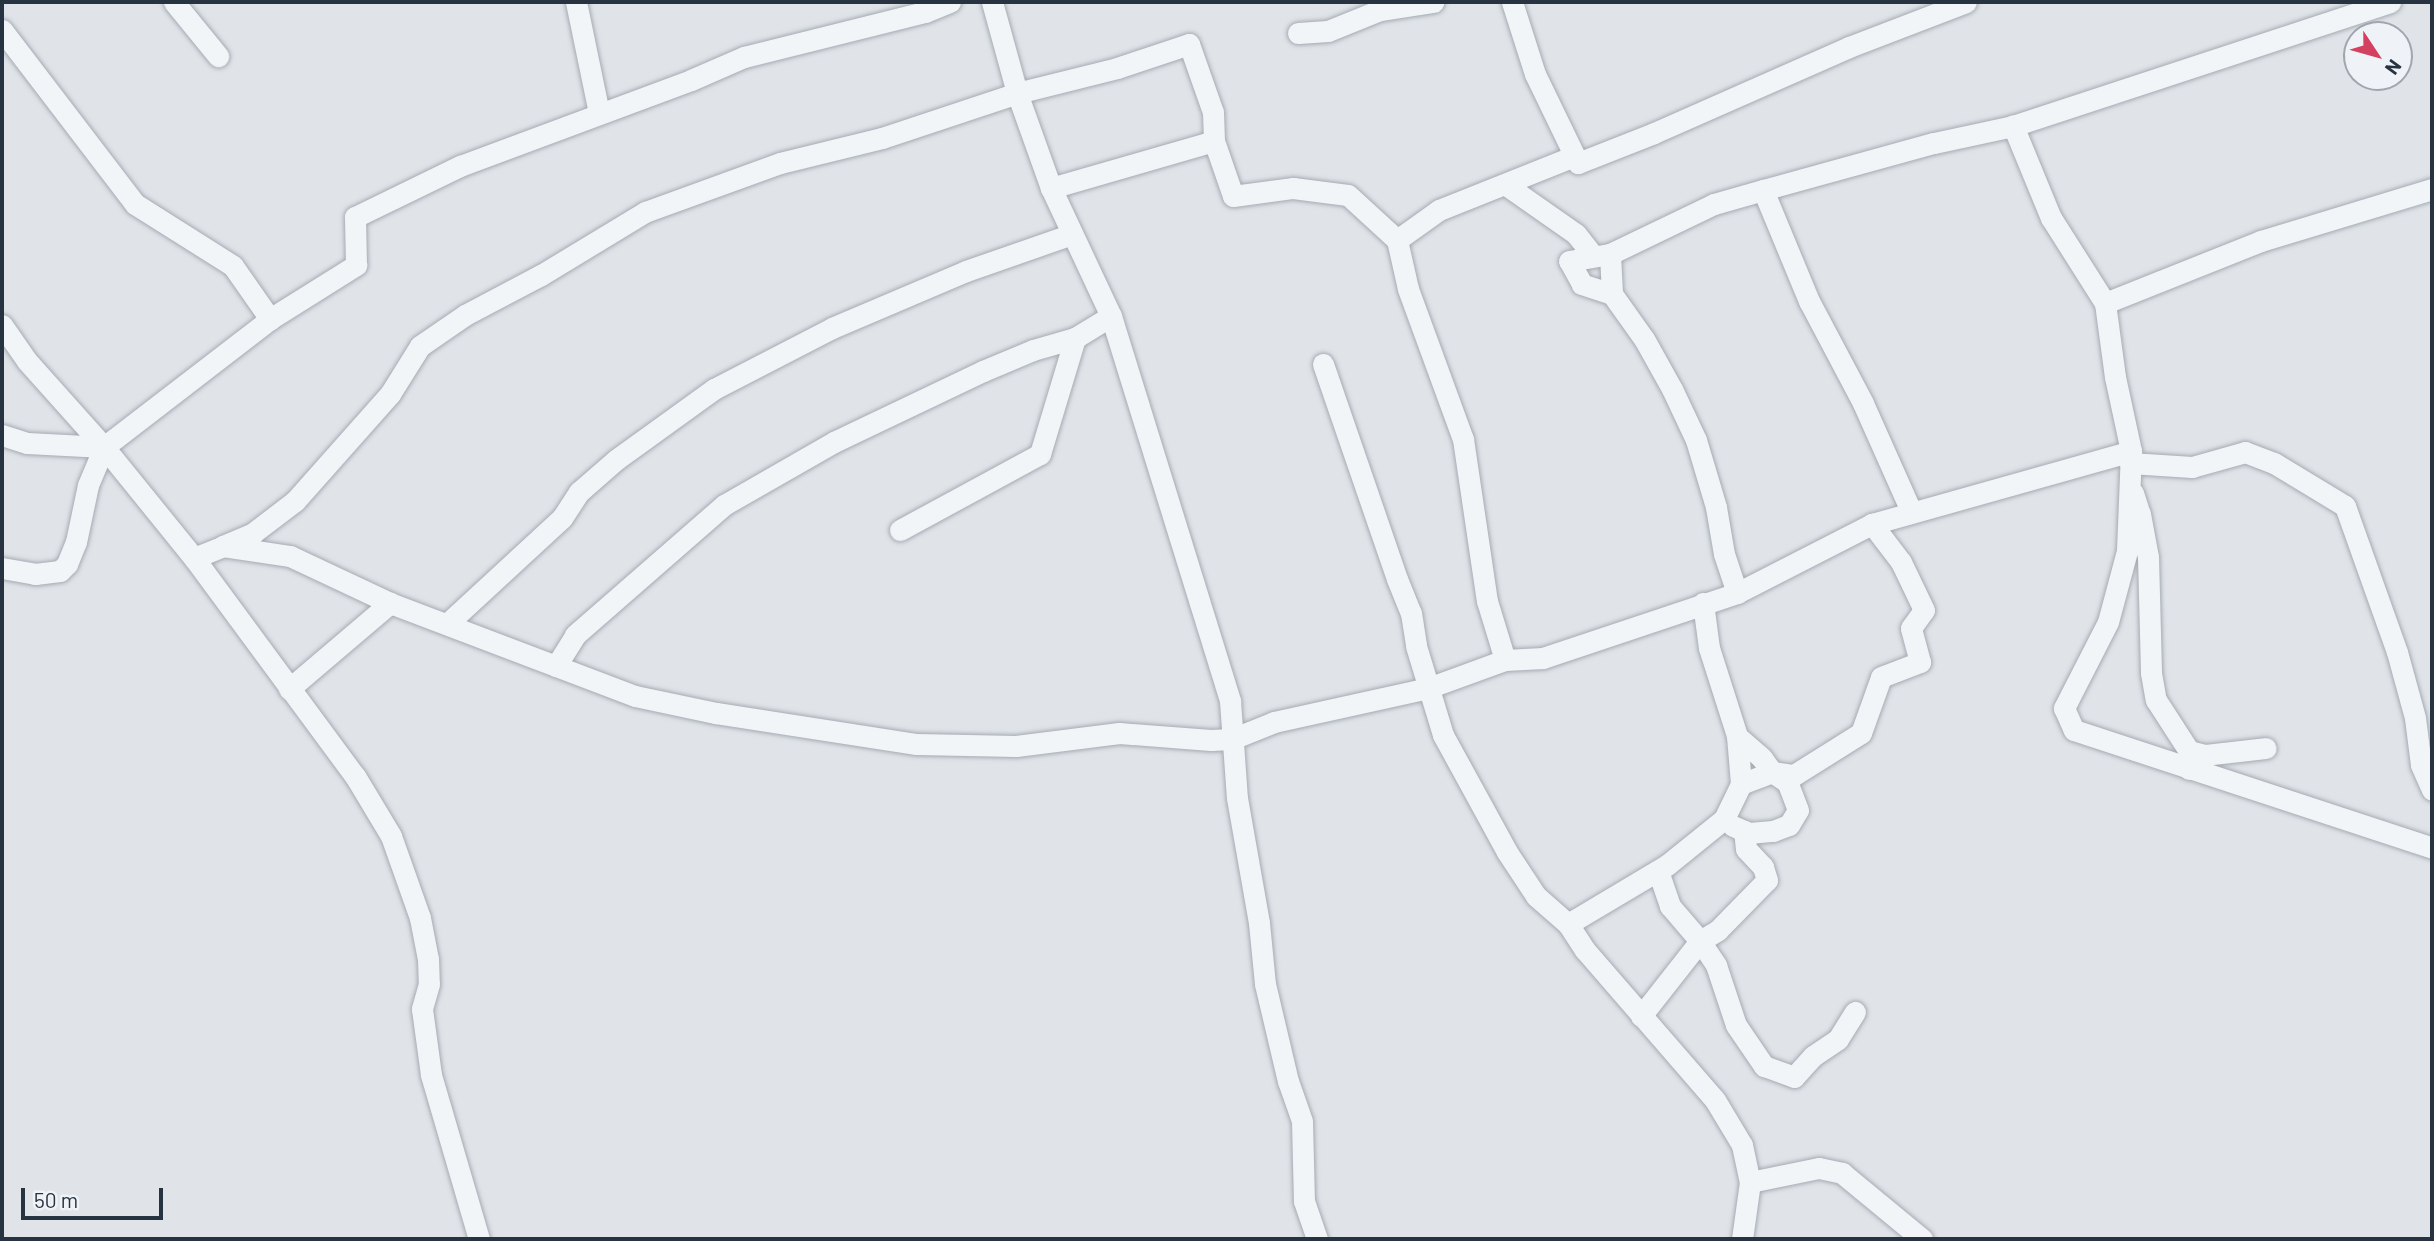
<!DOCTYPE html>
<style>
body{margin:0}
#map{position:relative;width:2434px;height:1241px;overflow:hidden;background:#e0e4e9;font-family:Barlow,sans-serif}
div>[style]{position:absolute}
.roads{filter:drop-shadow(0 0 2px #a5abb3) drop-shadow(0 0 2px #a5abb3)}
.minor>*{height:21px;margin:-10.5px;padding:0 10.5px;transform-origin:10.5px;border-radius:10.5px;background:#f2f5f7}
span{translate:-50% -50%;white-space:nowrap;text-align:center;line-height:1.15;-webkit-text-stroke:5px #eff3f7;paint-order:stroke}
.frame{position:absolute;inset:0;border:4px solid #283341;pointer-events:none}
.north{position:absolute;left:2343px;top:21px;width:70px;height:70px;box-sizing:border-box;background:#eff3f7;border:2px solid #9fa6ae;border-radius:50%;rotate:126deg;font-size:19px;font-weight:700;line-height:28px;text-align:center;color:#283341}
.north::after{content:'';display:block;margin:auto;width:24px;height:32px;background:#d34060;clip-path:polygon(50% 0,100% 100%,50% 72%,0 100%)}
.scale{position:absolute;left:21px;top:1188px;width:142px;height:32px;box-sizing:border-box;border:4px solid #283341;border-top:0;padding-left:9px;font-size:21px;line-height:24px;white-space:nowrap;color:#283341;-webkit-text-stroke:5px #eff3f7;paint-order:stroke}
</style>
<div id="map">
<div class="roads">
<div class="minor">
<i style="left:174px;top:2px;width:70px;rotate:50.8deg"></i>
<i style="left:576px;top:2px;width:113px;rotate:78.3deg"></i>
<i style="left:992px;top:2px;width:94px;rotate:74.6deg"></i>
<i style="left:1017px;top:93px;width:101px;rotate:70.3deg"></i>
<i style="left:1051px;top:188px;width:141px;rotate:64.9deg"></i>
<i style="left:1111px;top:316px;width:403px;rotate:72.8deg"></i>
<i style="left:1230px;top:701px;width:97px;rotate:85.9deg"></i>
<i style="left:1237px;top:798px;width:127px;rotate:80deg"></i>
<i style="left:1259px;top:923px;width:61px;rotate:84.4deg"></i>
<i style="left:1265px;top:984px;width:100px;rotate:76.7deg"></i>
<i style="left:1288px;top:1081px;width:42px;rotate:70.7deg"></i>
<i style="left:1302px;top:1121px;width:80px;rotate:88.6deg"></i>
<i style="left:1304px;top:1201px;width:40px;rotate:71.1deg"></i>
<i style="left:1512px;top:2px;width:76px;rotate:72.3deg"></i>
<i style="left:1535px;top:74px;width:99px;rotate:64.2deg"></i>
<i style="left:1578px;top:163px;width:82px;rotate:-21.5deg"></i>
<i style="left:1654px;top:133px;width:213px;rotate:-23.8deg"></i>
<i style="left:1849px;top:47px;width:125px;rotate:-21deg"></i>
<i style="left:2px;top:30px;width:219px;rotate:52.6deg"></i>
<i style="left:135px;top:204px;width:116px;rotate:32.3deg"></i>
<i style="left:233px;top:266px;width:65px;rotate:55.1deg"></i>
<i style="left:1298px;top:33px;width:30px;rotate:-4deg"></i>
<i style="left:1328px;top:31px;width:56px;rotate:-22deg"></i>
<i style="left:1380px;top:10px;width:54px;rotate:-8.6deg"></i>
<i style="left:1214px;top:141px;width:58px;rotate:70.9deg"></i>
<i style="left:1233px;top:196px;width:61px;rotate:-7.6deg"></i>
<i style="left:1293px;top:188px;width:55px;rotate:7.3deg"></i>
<i style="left:1348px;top:195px;width:67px;rotate:42.6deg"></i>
<i style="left:1397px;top:240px;width:52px;rotate:-35.5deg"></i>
<i style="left:1439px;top:210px;width:145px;rotate:-21.8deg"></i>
<i style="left:1506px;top:185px;width:85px;rotate:35deg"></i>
<i style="left:1576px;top:234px;width:28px;rotate:52deg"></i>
<i style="left:1397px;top:240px;width:50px;rotate:77.3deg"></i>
<i style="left:1408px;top:289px;width:160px;rotate:69.9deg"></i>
<i style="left:1463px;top:439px;width:164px;rotate:81.6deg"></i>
<i style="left:1487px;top:601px;width:62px;rotate:73deg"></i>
<i style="left:1610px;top:254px;width:40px;rotate:87.1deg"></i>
<i style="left:2105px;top:303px;width:168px;rotate:-21.7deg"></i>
<i style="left:2261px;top:241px;width:179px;rotate:-16.9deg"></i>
<i style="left:2px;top:325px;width:44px;rotate:55.2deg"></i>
<i style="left:27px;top:361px;width:115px;rotate:48.2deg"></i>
<i style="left:104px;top:447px;width:143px;rotate:51deg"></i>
<i style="left:194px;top:558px;width:271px;rotate:53.6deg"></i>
<i style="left:355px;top:776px;width:70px;rotate:59deg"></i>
<i style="left:391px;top:836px;width:87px;rotate:70.5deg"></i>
<i style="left:420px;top:918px;width:42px;rotate:79deg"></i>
<i style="left:428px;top:959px;width:25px;rotate:88deg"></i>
<i style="left:429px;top:984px;width:26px;rotate:106deg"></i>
<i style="left:422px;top:1009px;width:67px;rotate:82.2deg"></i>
<i style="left:431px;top:1075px;width:171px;rotate:73.7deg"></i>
<i style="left:1323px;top:364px;width:227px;rotate:71deg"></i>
<i style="left:1397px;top:579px;width:37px;rotate:68deg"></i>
<i style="left:1411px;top:613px;width:33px;rotate:81deg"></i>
<i style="left:1416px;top:646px;width:93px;rotate:73.1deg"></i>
<i style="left:1443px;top:735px;width:133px;rotate:61.3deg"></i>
<i style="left:1507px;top:852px;width:53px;rotate:56.6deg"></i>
<i style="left:1536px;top:896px;width:43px;rotate:41.2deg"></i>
<i style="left:1568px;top:924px;width:31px;rotate:57deg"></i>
<i style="left:1585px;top:950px;width:198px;rotate:49.1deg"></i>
<i style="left:1715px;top:1100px;width:52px;rotate:59deg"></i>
<i style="left:1742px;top:1145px;width:38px;rotate:78deg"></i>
<i style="left:1750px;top:1182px;width:58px;rotate:98deg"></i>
<i style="left:2px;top:435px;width:26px;rotate:18deg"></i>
<i style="left:27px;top:443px;width:77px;rotate:3deg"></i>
<i style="left:2131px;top:451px;width:100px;rotate:92.3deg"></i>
<i style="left:2127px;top:551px;width:73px;rotate:105deg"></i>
<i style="left:2108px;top:622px;width:97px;rotate:117.1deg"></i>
<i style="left:2064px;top:708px;width:24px;rotate:66deg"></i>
<i style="left:2074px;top:730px;width:377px;rotate:18.2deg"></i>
<i style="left:2130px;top:463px;width:62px;rotate:3.7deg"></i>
<i style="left:2192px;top:467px;width:55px;rotate:-15.8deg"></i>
<i style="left:2245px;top:452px;width:31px;rotate:21deg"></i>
<i style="left:2274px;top:463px;width:83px;rotate:31.2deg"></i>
<i style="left:2345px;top:506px;width:155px;rotate:70.4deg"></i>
<i style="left:2397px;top:652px;width:68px;rotate:74.7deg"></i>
<i style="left:2415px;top:718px;width:47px;rotate:82.7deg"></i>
<i style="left:2421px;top:765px;width:27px;rotate:66deg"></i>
<i style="left:2133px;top:493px;width:22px;rotate:72deg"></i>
<i style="left:2140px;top:514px;width:44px;rotate:79.5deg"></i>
<i style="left:2148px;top:557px;width:116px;rotate:88.5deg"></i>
<i style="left:2151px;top:673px;width:27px;rotate:80deg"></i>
<i style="left:2156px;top:700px;width:61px;rotate:57.1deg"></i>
<i style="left:2189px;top:751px;width:18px;rotate:90deg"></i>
<i style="left:1911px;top:511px;width:118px;rotate:-114deg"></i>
<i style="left:1863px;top:403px;width:115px;rotate:-117.9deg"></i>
<i style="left:1809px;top:301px;width:120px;rotate:-112.5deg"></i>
<i style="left:1763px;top:190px;width:177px;rotate:-15.4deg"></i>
<i style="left:1934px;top:143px;width:81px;rotate:-12.1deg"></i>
<i style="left:2013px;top:126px;width:397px;rotate:-18.2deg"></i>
<i style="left:900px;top:530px;width:159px;rotate:-28.5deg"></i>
<i style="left:1040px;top:454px;width:121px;rotate:-73.2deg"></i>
<i style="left:223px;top:546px;width:33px;rotate:-23deg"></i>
<i style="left:253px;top:533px;width:53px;rotate:-37.3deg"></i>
<i style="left:295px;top:501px;width:143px;rotate:-48.4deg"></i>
<i style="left:390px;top:394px;width:57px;rotate:-58deg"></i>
<i style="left:420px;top:346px;width:55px;rotate:-34.6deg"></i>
<i style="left:465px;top:315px;width:86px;rotate:-27.8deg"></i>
<i style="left:541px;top:275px;width:122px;rotate:-31.2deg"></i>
<i style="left:645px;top:212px;width:144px;rotate:-19.9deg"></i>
<i style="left:780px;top:163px;width:105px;rotate:-13.8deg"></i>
<i style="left:882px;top:138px;width:142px;rotate:-18.4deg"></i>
<i style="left:1017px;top:93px;width:103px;rotate:-14deg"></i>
<i style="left:1117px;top:68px;width:76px;rotate:-18.4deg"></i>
<i style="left:1189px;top:44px;width:72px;rotate:70.6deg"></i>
<i style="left:1213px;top:112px;width:29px;rotate:88deg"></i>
<i style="left:1214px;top:141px;width:170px;rotate:163.9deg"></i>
<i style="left:194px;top:558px;width:31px;rotate:-22deg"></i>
<i style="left:223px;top:546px;width:68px;rotate:8.5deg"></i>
<i style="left:290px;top:556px;width:110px;rotate:25.2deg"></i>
<i style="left:390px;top:603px;width:262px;rotate:20.8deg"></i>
<i style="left:635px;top:696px;width:83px;rotate:11.9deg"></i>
<i style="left:716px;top:713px;width:203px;rotate:8.8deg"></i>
<i style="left:917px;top:744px;width:99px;rotate:1.2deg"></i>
<i style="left:1016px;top:746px;width:104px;rotate:-7.2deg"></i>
<i style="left:1119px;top:733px;width:92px;rotate:4.4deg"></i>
<i style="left:1211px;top:740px;width:21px;rotate:-3deg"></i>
<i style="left:1232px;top:739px;width:45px;rotate:-22deg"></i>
<i style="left:1274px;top:722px;width:158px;rotate:-12.4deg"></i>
<i style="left:1428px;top:688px;width:82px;rotate:-20deg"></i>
<i style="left:1505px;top:660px;width:38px;rotate:-3deg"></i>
<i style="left:1543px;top:658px;width:205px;rotate:-18.5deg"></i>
<i style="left:1737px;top:593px;width:152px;rotate:-27.1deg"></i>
<i style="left:1872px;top:524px;width:269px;rotate:-15.7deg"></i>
<i style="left:2131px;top:451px;width:76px;rotate:-102.2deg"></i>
<i style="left:2115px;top:377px;width:75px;rotate:-97.7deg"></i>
<i style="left:2105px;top:303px;width:101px;rotate:-122.4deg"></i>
<i style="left:2051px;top:218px;width:100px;rotate:-112.4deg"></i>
<i style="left:2px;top:568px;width:34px;rotate:10deg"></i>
<i style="left:35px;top:574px;width:25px;rotate:-7deg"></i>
<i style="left:60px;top:571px;width:10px;rotate:-45deg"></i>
<i style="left:67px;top:564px;width:24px;rotate:-68deg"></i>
<i style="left:76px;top:542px;width:58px;rotate:-78.1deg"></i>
<i style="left:88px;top:485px;width:41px;rotate:-67.2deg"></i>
<i style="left:104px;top:447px;width:210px;rotate:-37.6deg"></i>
<i style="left:270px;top:319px;width:102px;rotate:-32.1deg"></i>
<i style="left:356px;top:265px;width:48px;rotate:-91.2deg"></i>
<i style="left:355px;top:217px;width:117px;rotate:-25.9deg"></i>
<i style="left:460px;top:166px;width:246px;rotate:-20.4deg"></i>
<i style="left:691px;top:80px;width:58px;rotate:-23.5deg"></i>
<i style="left:744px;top:57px;width:187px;rotate:-14deg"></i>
<i style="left:925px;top:12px;width:27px;rotate:-22deg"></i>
<i style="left:1737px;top:593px;width:41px;rotate:-108.4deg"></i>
<i style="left:1724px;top:554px;width:48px;rotate:-99.7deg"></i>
<i style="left:1716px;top:507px;width:70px;rotate:-106.6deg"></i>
<i style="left:1696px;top:440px;width:56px;rotate:-115.2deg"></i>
<i style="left:1672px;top:389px;width:57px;rotate:-119.2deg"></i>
<i style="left:1644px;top:339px;width:55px;rotate:-125.4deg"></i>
<i style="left:1612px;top:294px;width:32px;rotate:-162deg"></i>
<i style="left:1582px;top:284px;width:26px;rotate:-119deg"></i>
<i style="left:1569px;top:261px;width:42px;rotate:-9.7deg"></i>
<i style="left:1610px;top:254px;width:115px;rotate:-25.7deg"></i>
<i style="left:1714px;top:204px;width:51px;rotate:-15.9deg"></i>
<i style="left:1703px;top:603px;width:45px;rotate:82.4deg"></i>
<i style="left:1709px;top:648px;width:92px;rotate:72.3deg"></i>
<i style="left:1737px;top:736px;width:48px;rotate:85.2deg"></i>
<i style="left:447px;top:624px;width:156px;rotate:-42.7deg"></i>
<i style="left:562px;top:518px;width:31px;rotate:-57deg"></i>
<i style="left:579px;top:492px;width:50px;rotate:-41deg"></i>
<i style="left:617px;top:459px;width:120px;rotate:-35.8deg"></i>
<i style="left:714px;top:389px;width:133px;rotate:-27.3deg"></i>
<i style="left:832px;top:328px;width:146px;rotate:-23deg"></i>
<i style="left:966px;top:271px;width:112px;rotate:-19.2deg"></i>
<i style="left:556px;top:666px;width:36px;rotate:-58deg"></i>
<i style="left:575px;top:635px;width:198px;rotate:-41.1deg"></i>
<i style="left:724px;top:505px;width:127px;rotate:-29.8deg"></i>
<i style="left:834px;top:442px;width:165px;rotate:-25.5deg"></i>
<i style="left:983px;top:371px;width:54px;rotate:-22.8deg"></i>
<i style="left:1033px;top:350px;width:44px;rotate:-15.9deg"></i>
<i style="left:1075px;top:338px;width:42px;rotate:-31.4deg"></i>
<i style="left:289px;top:689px;width:133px;rotate:-40.4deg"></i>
<i style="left:2189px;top:751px;width:16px;rotate:14deg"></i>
<i style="left:2205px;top:755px;width:61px;rotate:-6.5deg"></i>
<i style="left:1733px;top:826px;width:17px;rotate:24deg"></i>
<i style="left:1749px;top:833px;width:24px;rotate:-5deg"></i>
<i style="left:1773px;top:831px;width:17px;rotate:-21deg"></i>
<i style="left:1789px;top:825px;width:17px;rotate:-59deg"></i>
<i style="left:1798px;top:810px;width:30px;rotate:-111deg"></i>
<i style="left:1787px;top:782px;width:18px;rotate:-146deg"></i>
<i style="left:1772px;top:772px;width:17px;rotate:-126deg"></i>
<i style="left:1762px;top:758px;width:33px;rotate:-139deg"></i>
<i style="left:1658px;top:871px;width:37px;rotate:71deg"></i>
<i style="left:1670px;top:906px;width:46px;rotate:49.4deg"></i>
<i style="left:1700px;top:941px;width:29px;rotate:56deg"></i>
<i style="left:1716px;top:965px;width:63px;rotate:71.6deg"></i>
<i style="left:1736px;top:1025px;width:50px;rotate:55.7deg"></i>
<i style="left:1764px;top:1066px;width:32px;rotate:20deg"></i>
<i style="left:1794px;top:1077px;width:28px;rotate:-48deg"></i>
<i style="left:1813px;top:1056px;width:30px;rotate:-34deg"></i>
<i style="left:1838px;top:1039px;width:32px;rotate:-58deg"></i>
<i style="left:1568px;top:924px;width:115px;rotate:-30.8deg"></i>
<i style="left:1667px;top:865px;width:73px;rotate:-38.9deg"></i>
<i style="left:1724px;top:819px;width:39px;rotate:-64deg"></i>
<i style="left:1741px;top:784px;width:33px;rotate:-21deg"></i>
<i style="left:1772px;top:772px;width:22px;rotate:8deg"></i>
<i style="left:1794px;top:775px;width:79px;rotate:-32.1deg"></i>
<i style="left:1861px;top:733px;width:59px;rotate:-70.3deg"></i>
<i style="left:1881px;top:677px;width:42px;rotate:-21deg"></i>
<i style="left:1920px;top:662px;width:35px;rotate:-105deg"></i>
<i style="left:1911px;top:628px;width:22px;rotate:-54deg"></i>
<i style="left:1924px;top:610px;width:53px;rotate:-115.6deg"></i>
<i style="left:1901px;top:562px;width:48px;rotate:-127.3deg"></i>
<i style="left:1641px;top:1016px;width:95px;rotate:-51.8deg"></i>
<i style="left:1700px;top:941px;width:21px;rotate:-31deg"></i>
<i style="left:1718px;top:930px;width:70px;rotate:-45.6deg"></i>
<i style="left:1767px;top:880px;width:14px;rotate:-107deg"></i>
<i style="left:1763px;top:867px;width:25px;rotate:-133deg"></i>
<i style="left:1746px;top:849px;width:18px;rotate:-96deg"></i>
<i style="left:1750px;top:1182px;width:70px;rotate:-11.5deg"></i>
<i style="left:1819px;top:1168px;width:24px;rotate:12deg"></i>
<i style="left:1842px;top:1173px;width:104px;rotate:39.5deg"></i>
</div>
</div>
<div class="frame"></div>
<div class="north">N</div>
<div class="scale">50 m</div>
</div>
